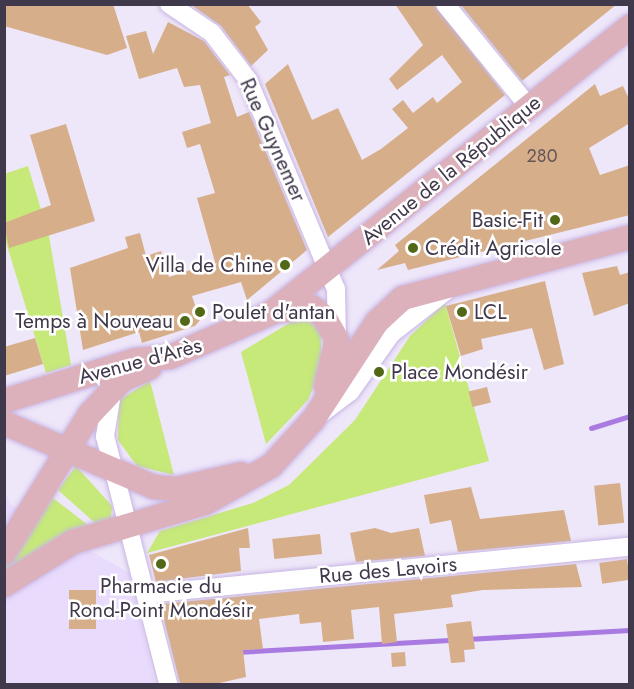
<!DOCTYPE html>
<meta charset="utf-8">
<style>
body{margin:0}
#map{position:relative;width:634px;height:689px;overflow:hidden;background:#eee6f9;font-family:Jost,sans-serif}
div>[style]{position:absolute}
.built>*{inset:0;background:#e8dbfc}
.green>*{inset:0;background:#c6e979}
.stream>*{height:5px;margin:-2.5px;padding:0 2.5px;transform-origin:2.5px;border-radius:2.5px;background:#a97be1}
.building>*{inset:0;background:#d6ae89;transform-origin:0 0}
.roads{filter:drop-shadow(0 0 2px #c8b5e3) drop-shadow(0 0 2px #c8b5e3)}
.minor>*{height:18px;margin:-9px;padding:0 9px;transform-origin:9px;border-radius:9px;background:#fff}
.major>*{height:24px;margin:-12px;padding:0 12px;transform-origin:12px;border-radius:12px;background:#dcb1bb}
.dots>*{width:16px;height:16px;translate:-50% -50%;box-sizing:border-box;border:3px solid #fff;border-radius:50%}
span{translate:-50% -50%;white-space:nowrap;text-align:center;line-height:1.15;-webkit-text-stroke:5px #fff;paint-order:stroke}
.number-label{font-size:18px;color:#66565a}
.number-label span{-webkit-text-stroke-width:0}
.street-label{font-size:21px;color:#40384b}
.poi-label{font-size:21px;color:#40384b}
.right{translate:-100% -50%;text-align:right}
.left{translate:0 -50%;text-align:left}
.frame{position:absolute;inset:0;border:6px solid #40384b;pointer-events:none}
</style>
<div id="map">
<div class="built">
<i style="clip-path:polygon(4px 490px,10px 504px,129px 573px,155px 684px,5px 684px)"></i>
</div>
<div class="green">
<i style="clip-path:polygon(28px 166px,49px 236px,71px 365px,46px 373px,5px 239px,4px 174px)"></i>
<i style="clip-path:polygon(445px 303px,489px 461px,147px 553px,160px 531px,253px 503px,289px 485px,355px 420px,410px 336px)"></i>
<i style="clip-path:polygon(301px 316px,321px 330px,321px 369px,308px 400px,266px 444px,241px 352px)"></i>
<i style="clip-path:polygon(150px 381px,174px 475px,137px 466px,118px 440px,119px 400px)"></i>
<i style="clip-path:polygon(76px 466px,112px 506px,111px 518px,95px 523px,58px 490px)"></i>
<i style="clip-path:polygon(53px 498px,88px 525px,5px 575px,5px 566px)"></i>
</div>
<div class="stream">
<i style="left:591px;top:428px;width:41px;rotate:-17.1deg"></i>
<i style="left:467px;top:639px;width:163px;rotate:-3.2deg"></i>
<i style="left:236px;top:652px;width:218px;rotate:-3.2deg"></i>
</div>
<div class="building">
<i style="clip-path:polygon(4px 4px,113px 4px,127px 48px,107px 55px,4px 26px)"></i>
<i style="clip-path:polygon(190px 4px,247px 4px,261px 22px,255px 27px,268px 50px,251px 66px,221px 26px)"></i>
<i style="clip-path:polygon(395px 4px,434px 4px,505px 95px,328px 237px,265px 84px,288px 64px,312px 120px,338px 108px,362px 160px,381px 149px,408px 128px,392px 109px,403px 100px,413px 113px,433px 97px,437px 103px,462px 82px,442px 55px,397px 90px,389px 79px,423px 45px)"></i>
<i style="clip-path:polygon(460px 4px,617px 4px,522px 81px)"></i>
<i style="clip-path:polygon(168px 22px,204px 41px,230px 75px,224px 77px,237px 117px,249px 112px,307px 250px,247px 300px,241px 282px,192px 296px,200px 320px,195px 326px,142px 343px,139px 332px,83px 350px,70px 268px,128px 248px,125px 237px,140px 233px,146px 256px,161px 251px,169px 277px,215px 262px,197px 198px,215px 193px,200px 144px,187px 148px,182px 132px,211px 123px,200px 85px,184px 87px,177px 68px,139px 79px,126px 36px,146px 31px,153px 54px)"></i>
<i style="clip-path:polygon(595px 84px,600px 96px,623px 86px,630px 101px,630px 123px,589px 148px,600px 175px,630px 165px,630px 215px,416px 268px,408px 270px,405px 263px,377px 270px,399px 251px,395px 245px)"></i>
<i style="clip-path:polygon(66px 124px,95px 221px,9px 248px,4px 223px,51px 205px,30px 135px)"></i>
<i style="clip-path:polygon(617px 266px,620px 275px,630px 272px,630px 303px,594px 316px,582px 273px)"></i>
<i style="clip-path:polygon(545px 281px,564px 364px,544px 370px,532px 328px,481px 339px,483px 349px,461px 356px,446px 306px)"></i>
<i style="clip-path:polygon(35px 338px,43px 364px,4px 376px,4px 347px)"></i>
<i style="left:487px;top:387px;width:16px;height:19px;rotate:76deg"></i>
<i style="left:620px;top:483px;width:40px;height:26px;rotate:84deg"></i>
<i style="clip-path:polygon(471px 487px,480px 519px,564px 510px,571px 541px,458px 552px,451px 520px,430px 524px,424px 495px)"></i>
<i style="clip-path:polygon(248px 528px,250px 548px,239px 548px,241px 571px,156px 582px,149px 555px)"></i>
<i style="clip-path:polygon(375px 528px,391px 533px,419px 528px,425px 556px,356px 562px,350px 533px)"></i>
<i style="left:320px;top:534px;width:20px;height:48px;rotate:84deg"></i>
<i style="left:627px;top:559px;width:21px;height:28px;rotate:82deg"></i>
<i style="clip-path:polygon(576px 564px,582px 587px,483px 590px,451px 595px,453px 607px,394px 614px,397px 642px,382px 644px,379px 607px,351px 610px,354px 639px,323px 642px,321px 622px,300px 624px,299px 614px,259px 619px,263px 649px,243px 650px,246px 677px,215px 684px,180px 684px,160px 604px)"></i>
<i style="left:96px;top:590px;width:39px;height:27px;rotate:90deg"></i>
<i style="clip-path:polygon(471px 621px,475px 649px,464px 650px,465px 662px,451px 663px,446px 624px)"></i>
<i style="left:405px;top:652px;width:14px;height:14px;rotate:86deg"></i>
</div>
<div class="roads">
<div class="minor">
<i style="left:169px;top:4px;width:52px;rotate:34deg"></i>
<i style="left:212px;top:33px;width:59px;rotate:52.5deg"></i>
<i style="left:248px;top:80px;width:227px;rotate:67.2deg"></i>
<i style="left:336px;top:289px;width:50px;rotate:88.9deg"></i>
<i style="left:445px;top:4px;width:133px;rotate:50.8deg"></i>
<i style="left:112px;top:393px;width:44px;rotate:99.2deg"></i>
<i style="left:105px;top:436px;width:256px;rotate:75.7deg"></i>
<i style="left:322px;top:413px;width:35px;rotate:-37deg"></i>
<i style="left:350px;top:392px;width:71px;rotate:-54.7deg"></i>
<i style="left:391px;top:334px;width:70px;rotate:-38deg"></i>
<i style="left:147px;top:594px;width:485px;rotate:-5.6deg"></i>
</div>
<div class="major">
<i style="left:276px;top:311px;width:36px;rotate:-6deg"></i>
<i style="left:312px;top:307px;width:17px;rotate:40deg"></i>
<i style="left:325px;top:318px;width:25px;rotate:61deg"></i>
<i style="left:337px;top:340px;width:48px;rotate:103.2deg"></i>
<i style="left:4px;top:401px;width:138px;rotate:-17.3deg"></i>
<i style="left:136px;top:360px;width:34px;rotate:-5deg"></i>
<i style="left:170px;top:357px;width:110px;rotate:-23.5deg"></i>
<i style="left:271px;top:313px;width:460px;rotate:-38.6deg"></i>
<i style="left:4px;top:423px;width:163px;rotate:23.1deg"></i>
<i style="left:154px;top:487px;width:23px;rotate:5deg"></i>
<i style="left:177px;top:489px;width:66px;rotate:-13.2deg"></i>
<i style="left:4px;top:553px;width:163px;rotate:-58.3deg"></i>
<i style="left:90px;top:414px;width:47px;rotate:-46.7deg"></i>
<i style="left:122px;top:380px;width:30px;rotate:-24deg"></i>
<i style="left:4px;top:585px;width:81px;rotate:-31.9deg"></i>
<i style="left:73px;top:542px;width:138px;rotate:-16.5deg"></i>
<i style="left:205px;top:503px;width:76px;rotate:-29.3deg"></i>
<i style="left:271px;top:466px;width:62px;rotate:-47.6deg"></i>
<i style="left:313px;top:420px;width:117px;rotate:-56.9deg"></i>
<i style="left:377px;top:322px;width:35px;rotate:-43deg"></i>
<i style="left:403px;top:298px;width:235px;rotate:-15deg"></i>
</div>
</div>
<div class="dots">
<i style="left:555px;top:220px;background:#526817"></i>
<i style="left:413px;top:248px;background:#526817"></i>
<i style="left:285px;top:265px;background:#526817"></i>
<i style="left:200px;top:312px;background:#526817"></i>
<i style="left:462px;top:312px;background:#526817"></i>
<i style="left:185px;top:321px;background:#526817"></i>
<i style="left:379px;top:372px;background:#526817"></i>
<i style="left:161px;top:564px;background:#526817"></i>
</div>
<div class="number-label">
<span style="left:542px;top:156px">280</span>
</div>
<div class="street-label">
<span style="left:273px;top:140px;rotate:66deg">Rue Guynemer</span>
<span style="left:451px;top:170px;rotate:-39deg">Avenue de la République</span>
<span style="left:140px;top:361px;rotate:-15deg">Avenue d'Arès</span>
<span style="left:388px;top:570px;rotate:-5deg">Rue des Lavoirs</span>
</div>
<div class="poi-label">
<span class="right" style="left:543px;top:220px">Basic-Fit</span>
<span class="left" style="left:425px;top:248px">Crédit Agricole</span>
<span class="right" style="left:273px;top:265px">Villa de Chine</span>
<span class="left" style="left:212px;top:312px">Poulet d'antan</span>
<span class="left" style="left:474px;top:312px">LCL</span>
<span class="right" style="left:173px;top:321px">Temps à Nouveau</span>
<span class="left" style="left:391px;top:372px">Place Mondésir</span>
<span style="left:161px;top:598px">Pharmacie du<br>Rond-Point Mondésir</span>
</div>
<div class="frame"></div>
</div>
